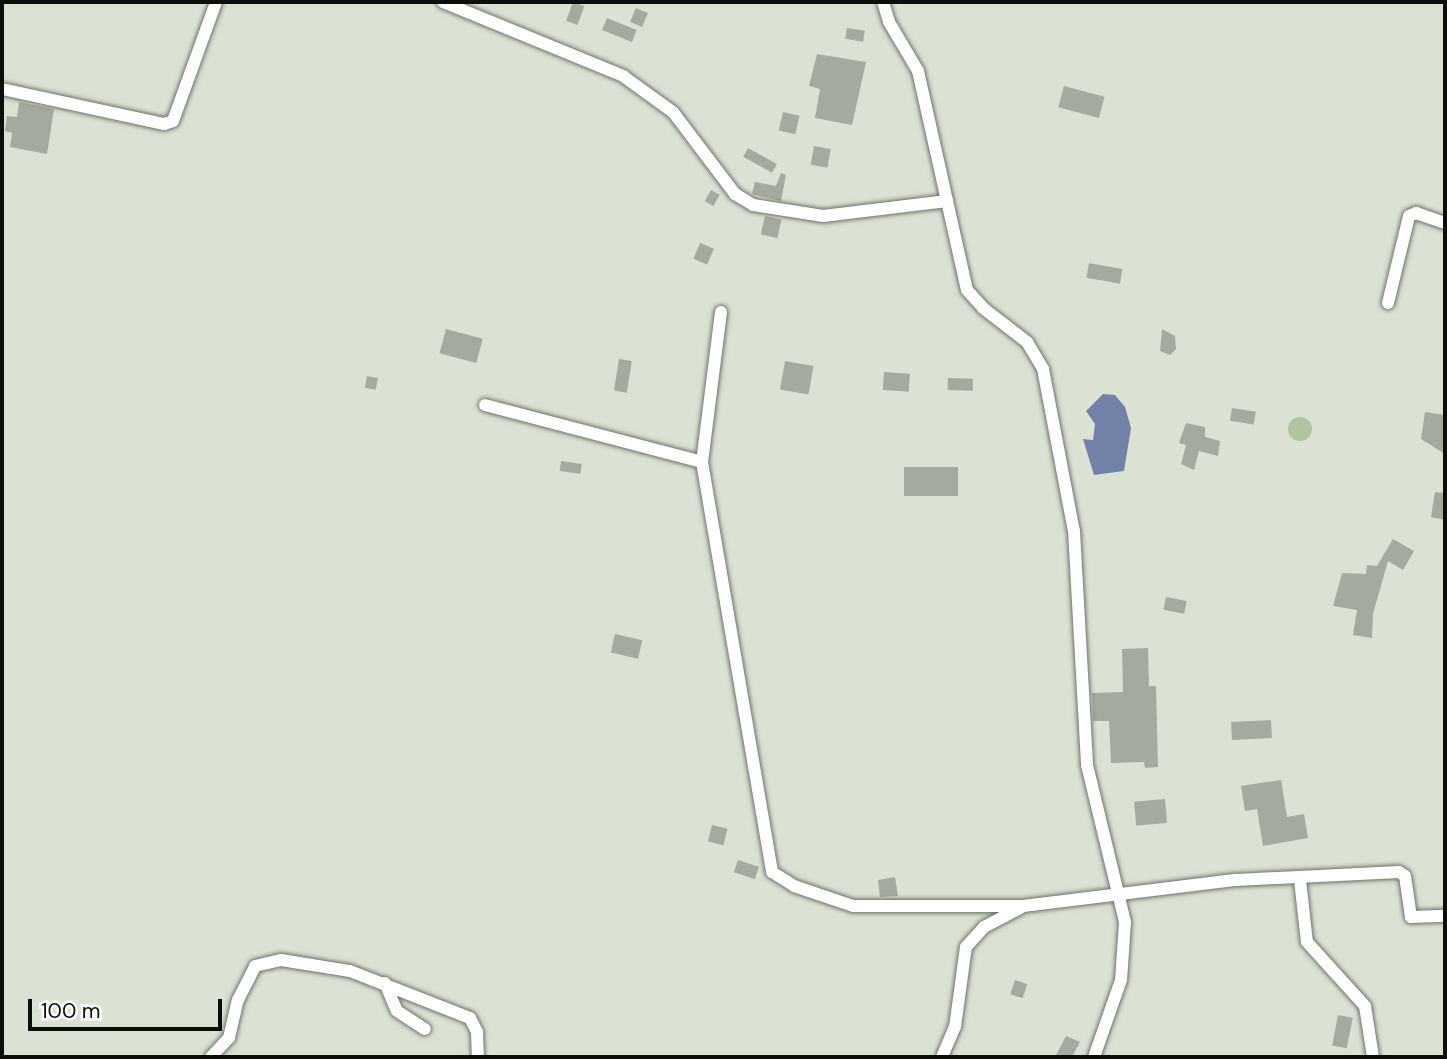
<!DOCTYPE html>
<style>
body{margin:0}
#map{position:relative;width:1447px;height:1059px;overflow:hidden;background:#dbe2d4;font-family:"DM Sans",sans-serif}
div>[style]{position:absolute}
.green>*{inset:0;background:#b0c59e}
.round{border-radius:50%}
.water>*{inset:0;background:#7281a7}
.building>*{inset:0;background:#a4ab9e;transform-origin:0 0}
.roads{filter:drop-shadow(0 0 2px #6d7468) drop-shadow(0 0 2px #6d7468)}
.street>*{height:12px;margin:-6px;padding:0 6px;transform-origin:6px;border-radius:6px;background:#fff}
span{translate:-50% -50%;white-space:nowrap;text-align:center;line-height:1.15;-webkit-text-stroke:5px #fff;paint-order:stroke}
.frame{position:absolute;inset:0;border:4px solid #0b0e09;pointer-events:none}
.scale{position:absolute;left:28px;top:999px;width:194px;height:32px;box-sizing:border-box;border:4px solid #0b0e09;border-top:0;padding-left:9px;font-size:21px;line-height:24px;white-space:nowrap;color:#0b0e09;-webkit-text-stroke:5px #fff;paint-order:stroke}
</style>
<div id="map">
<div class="green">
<i class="round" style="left:1288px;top:417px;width:24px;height:24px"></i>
</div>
<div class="water">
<i style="clip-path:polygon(1103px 394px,1115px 395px,1125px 407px,1131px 428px,1124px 471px,1094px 475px,1083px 439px,1093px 440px,1095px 424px,1086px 411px)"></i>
</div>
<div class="building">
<i style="left:573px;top:2px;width:12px;height:20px;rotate:20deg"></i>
<i style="left:636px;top:8px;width:13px;height:15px;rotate:23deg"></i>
<i style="left:607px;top:18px;width:32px;height:13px;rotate:22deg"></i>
<i style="left:847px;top:28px;width:18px;height:11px;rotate:9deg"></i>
<i style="clip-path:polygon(817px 54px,866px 62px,852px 125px,815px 118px,820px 89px,809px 86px)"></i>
<i style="left:1064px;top:86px;width:42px;height:22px;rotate:15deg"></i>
<i style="clip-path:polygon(19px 102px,54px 109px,47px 154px,10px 147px,12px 133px,5px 131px,7px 116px,17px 117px)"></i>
<i style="left:783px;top:112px;width:17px;height:19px;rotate:13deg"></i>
<i style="left:814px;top:146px;width:17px;height:19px;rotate:10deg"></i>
<i style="left:748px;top:148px;width:33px;height:10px;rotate:29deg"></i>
<i style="clip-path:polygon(781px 173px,786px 175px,781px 201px,752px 194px,755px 182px,776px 186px)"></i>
<i style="left:711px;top:190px;width:10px;height:13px;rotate:29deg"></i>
<i style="left:765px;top:216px;width:17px;height:19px;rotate:13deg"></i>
<i style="left:700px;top:243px;width:15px;height:17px;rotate:23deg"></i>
<i style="left:1089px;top:263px;width:34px;height:15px;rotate:10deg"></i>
<i style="left:446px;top:329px;width:38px;height:25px;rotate:15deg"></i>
<i style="clip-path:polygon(1162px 329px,1175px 336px,1176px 349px,1170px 355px,1160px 351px)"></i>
<i style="left:619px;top:359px;width:13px;height:32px;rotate:9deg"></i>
<i style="left:785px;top:361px;width:29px;height:29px;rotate:10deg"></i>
<i style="left:884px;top:372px;width:26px;height:18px;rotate:4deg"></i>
<i style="left:367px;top:376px;width:11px;height:12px;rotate:10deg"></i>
<i style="left:948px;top:378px;width:25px;height:12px;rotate:2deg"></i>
<i style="left:1232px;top:408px;width:24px;height:13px;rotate:9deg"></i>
<i style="clip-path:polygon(1425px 412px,1445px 415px,1445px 454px,1421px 439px)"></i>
<i style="clip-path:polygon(1186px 423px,1205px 427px,1205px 437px,1220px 441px,1218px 456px,1199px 451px,1194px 470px,1181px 464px,1186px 445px,1179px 443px)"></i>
<i style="left:561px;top:461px;width:21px;height:10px;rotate:8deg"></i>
<i style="left:904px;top:467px;width:54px;height:29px"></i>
<i style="clip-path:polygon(1435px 492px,1445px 493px,1445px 520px,1431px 517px)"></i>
<i style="clip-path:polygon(1393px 539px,1414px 551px,1403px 570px,1388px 561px,1373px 614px,1372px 638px,1353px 635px,1357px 610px,1333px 606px,1342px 573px,1366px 574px,1367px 565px,1377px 566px)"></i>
<i style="left:1166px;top:597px;width:21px;height:13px;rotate:11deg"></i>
<i style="left:615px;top:634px;width:28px;height:19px;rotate:13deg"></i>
<i style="clip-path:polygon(1148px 648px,1149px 686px,1156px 686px,1158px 767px,1145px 768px,1144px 762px,1111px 763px,1109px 721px,1093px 721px,1092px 693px,1123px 692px,1122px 649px)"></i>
<i style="left:1271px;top:720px;width:18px;height:40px;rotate:87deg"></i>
<i style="clip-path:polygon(1281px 780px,1287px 817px,1304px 814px,1308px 838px,1263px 846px,1257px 809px,1245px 811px,1241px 786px)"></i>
<i style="left:1165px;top:799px;width:24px;height:31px;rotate:85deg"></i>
<i style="left:712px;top:825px;width:16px;height:17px;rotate:14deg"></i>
<i style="left:738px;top:860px;width:22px;height:13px;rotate:18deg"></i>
<i style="clip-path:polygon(895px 877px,898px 896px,880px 897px,878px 880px)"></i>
<i style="left:1015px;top:980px;width:13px;height:15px;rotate:18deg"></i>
<i style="left:1338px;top:1015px;width:15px;height:31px;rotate:11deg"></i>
<i style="clip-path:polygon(1066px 1036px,1080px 1042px,1072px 1057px,1055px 1057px)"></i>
</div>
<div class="roads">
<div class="street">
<i style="left:443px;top:2px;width:195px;rotate:22.3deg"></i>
<i style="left:623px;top:76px;width:62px;rotate:35.8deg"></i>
<i style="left:673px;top:112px;width:103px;rotate:52.9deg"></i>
<i style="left:735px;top:194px;width:21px;rotate:31deg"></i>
<i style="left:753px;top:205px;width:71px;rotate:8.9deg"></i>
<i style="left:823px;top:216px;width:125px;rotate:-6.9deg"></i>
<i style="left:883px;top:2px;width:21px;rotate:73deg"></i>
<i style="left:889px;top:22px;width:57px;rotate:59.4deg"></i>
<i style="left:918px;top:71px;width:224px;rotate:77.4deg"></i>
<i style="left:967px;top:290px;width:24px;rotate:48deg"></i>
<i style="left:983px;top:308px;width:56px;rotate:37.7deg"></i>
<i style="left:1027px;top:342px;width:31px;rotate:59deg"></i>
<i style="left:1043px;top:369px;width:165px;rotate:79.2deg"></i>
<i style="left:1074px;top:531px;width:234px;rotate:86.8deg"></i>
<i style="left:1087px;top:765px;width:162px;rotate:76.4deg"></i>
<i style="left:1125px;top:922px;width:58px;rotate:93.9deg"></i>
<i style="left:1121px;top:980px;width:82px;rotate:109.3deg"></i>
<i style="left:2px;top:89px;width:166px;rotate:12.2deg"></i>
<i style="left:164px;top:124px;width:9px;rotate:-18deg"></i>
<i style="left:173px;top:121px;width:127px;rotate:-70.1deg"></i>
<i style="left:1388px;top:303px;width:89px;rotate:-76.4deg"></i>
<i style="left:1409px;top:216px;width:8px;rotate:-23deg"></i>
<i style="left:1416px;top:213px;width:31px;rotate:19deg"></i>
<i style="left:721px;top:312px;width:151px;rotate:97.2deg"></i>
<i style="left:702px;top:462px;width:416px;rotate:80.3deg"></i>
<i style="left:772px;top:872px;width:26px;rotate:32deg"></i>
<i style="left:794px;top:886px;width:62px;rotate:18.7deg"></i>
<i style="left:853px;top:906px;width:170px"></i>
<i style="left:1023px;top:906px;width:215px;rotate:-7deg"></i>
<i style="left:1236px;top:880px;width:163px;rotate:-2.8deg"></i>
<i style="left:1399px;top:872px;width:7px;rotate:34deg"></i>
<i style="left:1405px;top:876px;width:41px;rotate:81.7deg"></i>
<i style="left:1411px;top:917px;width:34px;rotate:-2deg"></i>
<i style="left:485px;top:405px;width:224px;rotate:14.7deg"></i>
<i style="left:1300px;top:880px;width:62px;rotate:83.6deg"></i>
<i style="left:1307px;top:942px;width:86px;rotate:47.8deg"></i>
<i style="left:1365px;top:1006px;width:52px;rotate:81.1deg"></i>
<i style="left:385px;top:983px;width:30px;rotate:67deg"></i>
<i style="left:397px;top:1011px;width:33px;rotate:33deg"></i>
<i style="left:211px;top:1057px;width:26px;rotate:-47deg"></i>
<i style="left:229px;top:1038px;width:39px;rotate:-77deg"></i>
<i style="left:238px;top:1000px;width:38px;rotate:-63deg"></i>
<i style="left:255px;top:966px;width:27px;rotate:-13deg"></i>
<i style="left:281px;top:960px;width:70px;rotate:9.1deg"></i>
<i style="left:350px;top:971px;width:129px;rotate:21.4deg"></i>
<i style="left:470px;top:1018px;width:16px;rotate:63deg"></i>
<i style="left:477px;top:1032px;width:25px;rotate:88deg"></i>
<i style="left:942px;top:1057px;width:33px;rotate:-67deg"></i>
<i style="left:955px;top:1027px;width:81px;rotate:-82.2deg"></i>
<i style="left:966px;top:947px;width:27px;rotate:-48deg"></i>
<i style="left:984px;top:927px;width:41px;rotate:-27.8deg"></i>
</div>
</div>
<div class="frame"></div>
<div class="scale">100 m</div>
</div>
